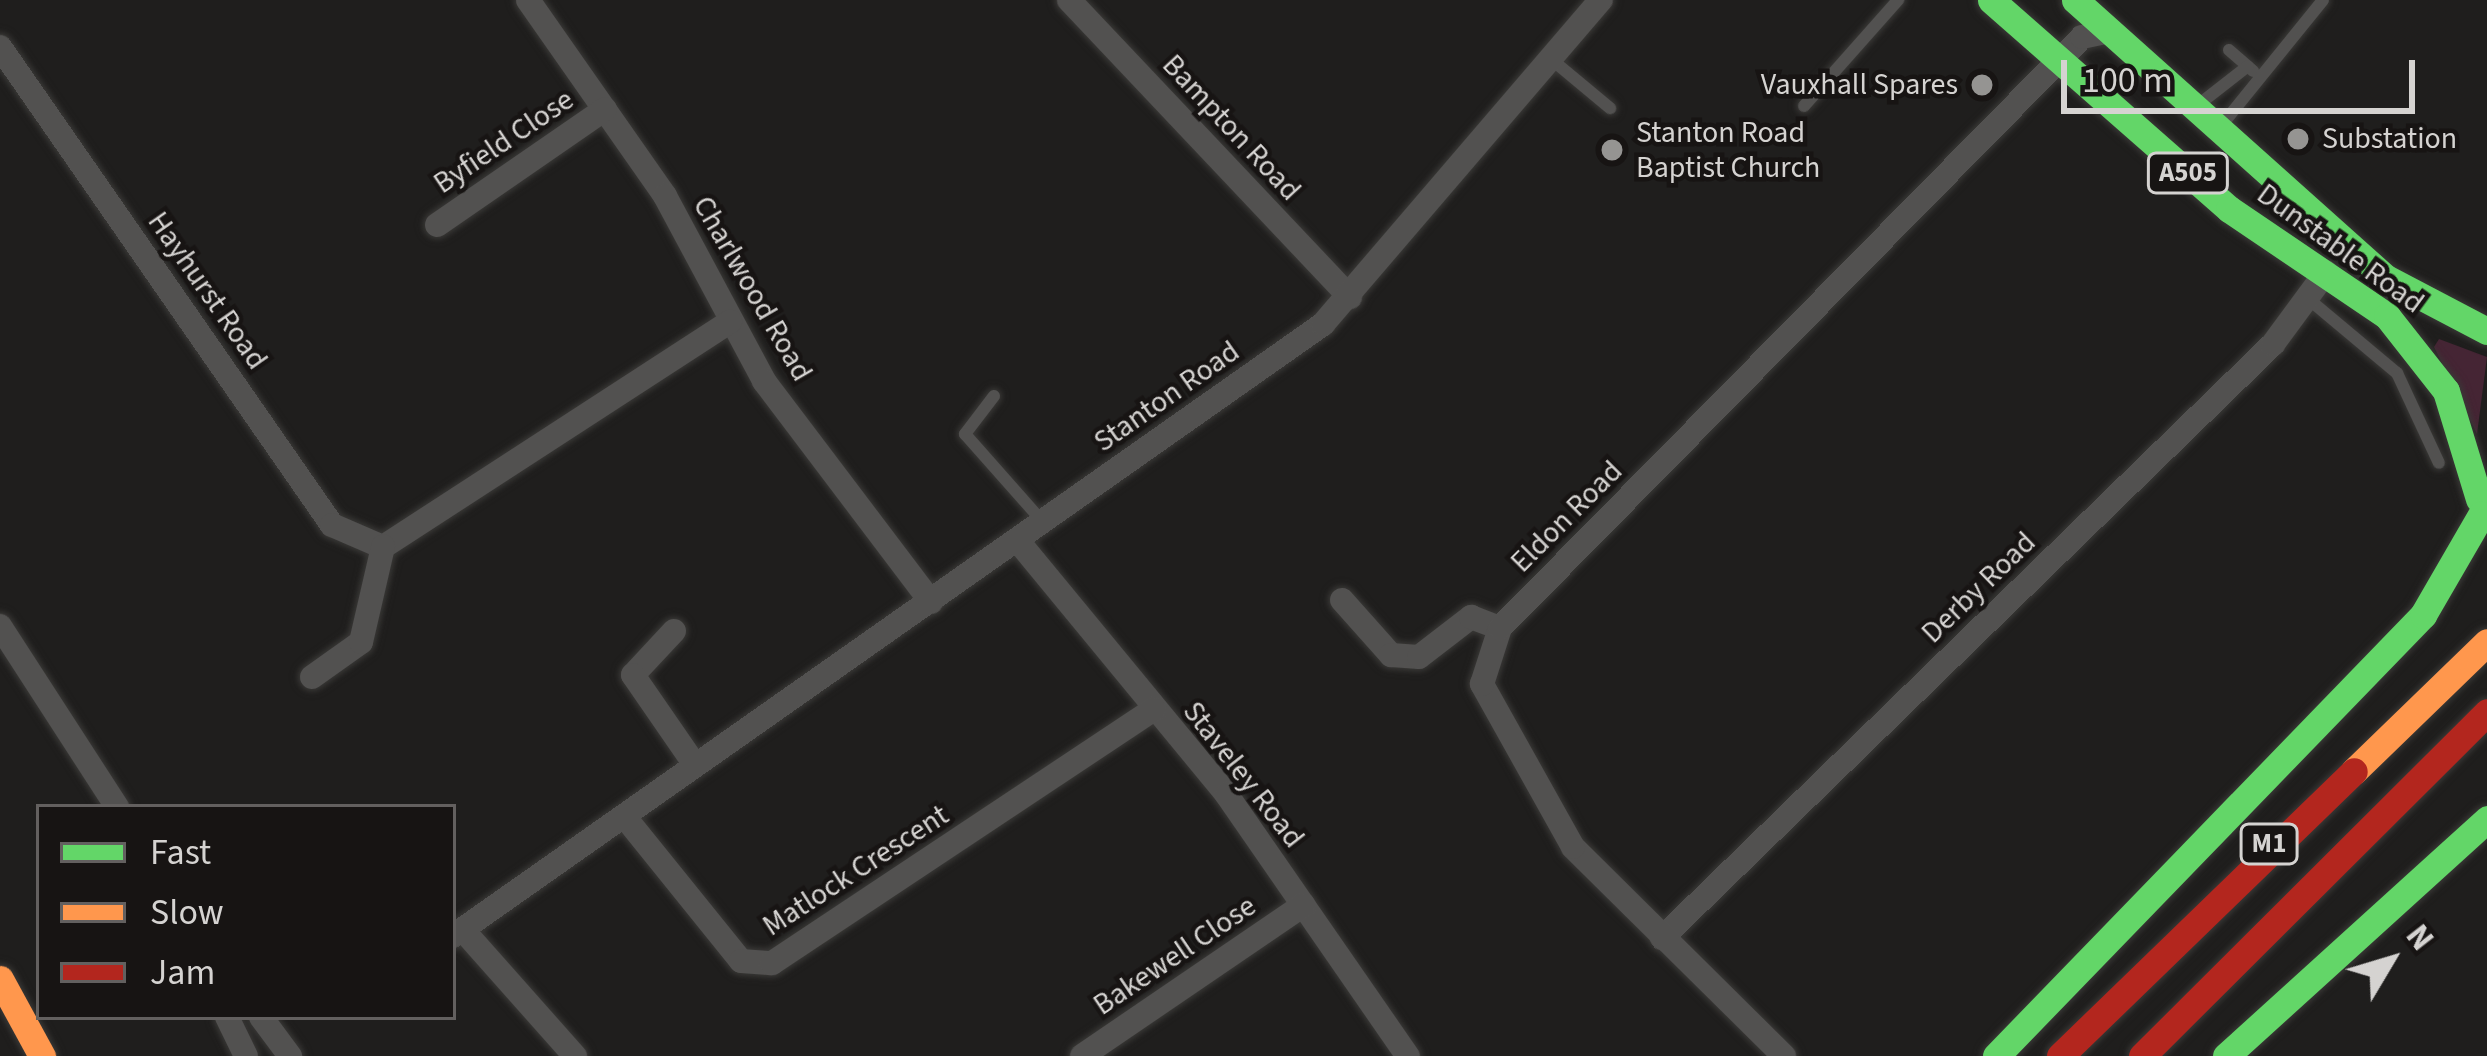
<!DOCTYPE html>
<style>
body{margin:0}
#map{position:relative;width:2487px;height:1056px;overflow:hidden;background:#1f1e1d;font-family:"Source Sans 3",sans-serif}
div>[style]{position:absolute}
.green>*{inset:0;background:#452534}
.roads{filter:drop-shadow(0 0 3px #3a3937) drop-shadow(0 0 3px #3a3937)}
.lane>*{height:12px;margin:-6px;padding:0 6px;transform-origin:6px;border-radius:6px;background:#525150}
.street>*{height:24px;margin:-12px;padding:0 12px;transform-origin:12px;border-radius:12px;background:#525150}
.fast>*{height:27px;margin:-13.5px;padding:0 13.5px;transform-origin:13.5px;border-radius:13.5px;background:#63d668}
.slow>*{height:27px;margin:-13.5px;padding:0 13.5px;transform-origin:13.5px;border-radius:13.5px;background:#ff974d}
.jam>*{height:27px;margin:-13.5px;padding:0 13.5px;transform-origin:13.5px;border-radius:13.5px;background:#b3261e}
.dots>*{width:33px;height:33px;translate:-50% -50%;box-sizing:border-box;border:6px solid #171413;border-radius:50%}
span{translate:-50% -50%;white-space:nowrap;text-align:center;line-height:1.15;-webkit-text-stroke:9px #171413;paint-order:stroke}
.shield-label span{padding:3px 9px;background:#171413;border:3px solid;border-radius:9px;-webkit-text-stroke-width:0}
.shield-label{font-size:27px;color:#d5d3d1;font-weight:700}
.poi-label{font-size:30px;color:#d5d3d1}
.right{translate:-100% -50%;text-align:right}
.left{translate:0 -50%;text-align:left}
.street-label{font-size:30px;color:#d5d3d1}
.legend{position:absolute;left:36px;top:804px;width:420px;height:216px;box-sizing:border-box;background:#171413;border:3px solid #63605f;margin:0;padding:15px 21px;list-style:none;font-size:36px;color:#d5d3d1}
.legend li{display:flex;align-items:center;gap:24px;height:60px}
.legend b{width:60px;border:3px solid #63605f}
.north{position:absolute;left:2331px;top:900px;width:120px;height:120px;-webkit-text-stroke:9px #171413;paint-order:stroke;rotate:52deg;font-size:33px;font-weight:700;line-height:48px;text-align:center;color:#d5d3d1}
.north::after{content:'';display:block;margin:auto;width:42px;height:54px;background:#d5d3d1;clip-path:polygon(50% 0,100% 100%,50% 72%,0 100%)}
.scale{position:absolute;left:2061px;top:60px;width:354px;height:54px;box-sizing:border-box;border:6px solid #d5d3d1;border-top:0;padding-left:15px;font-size:36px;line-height:42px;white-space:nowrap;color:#d5d3d1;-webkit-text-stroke:9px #171413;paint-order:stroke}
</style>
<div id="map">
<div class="green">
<i style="clip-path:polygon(2439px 339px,2487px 357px,2477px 434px,2434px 347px)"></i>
</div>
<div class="roads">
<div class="lane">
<i style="left:2229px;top:50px;width:32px;rotate:41deg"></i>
<i style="left:1551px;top:59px;width:77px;rotate:39.7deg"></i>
<i style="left:2198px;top:105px;width:63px;rotate:-38deg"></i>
<i style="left:1804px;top:106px;width:142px;rotate:-48.4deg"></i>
<i style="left:2221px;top:126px;width:162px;rotate:-51deg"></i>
<i style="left:2312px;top:302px;width:111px;rotate:39.9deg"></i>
<i style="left:2397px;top:373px;width:99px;rotate:65deg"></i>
<i style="left:994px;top:396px;width:48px;rotate:127.3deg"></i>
<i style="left:965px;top:434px;width:116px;rotate:48.5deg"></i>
</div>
<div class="street">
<i style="left:528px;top:0;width:239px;rotate:55deg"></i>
<i style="left:665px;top:196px;width:210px;rotate:61.8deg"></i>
<i style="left:764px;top:381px;width:277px;rotate:52.9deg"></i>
<i style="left:1069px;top:0;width:409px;rotate:46.6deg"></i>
<i style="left:0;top:47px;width:582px;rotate:55.22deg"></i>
<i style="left:332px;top:525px;width:56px;rotate:23.3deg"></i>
<i style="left:383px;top:547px;width:414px;rotate:-33deg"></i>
<i style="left:437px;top:225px;width:204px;rotate:-34.6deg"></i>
<i style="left:1017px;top:540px;width:330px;rotate:50.5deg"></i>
<i style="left:1227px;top:795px;width:318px;rotate:55.3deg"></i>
<i style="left:1342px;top:600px;width:74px;rotate:48.3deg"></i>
<i style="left:1391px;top:655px;width:28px;rotate:4deg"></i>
<i style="left:1419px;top:657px;width:66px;rotate:-37.6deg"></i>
<i style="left:1471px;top:617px;width:31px;rotate:21deg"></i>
<i style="left:0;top:626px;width:216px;rotate:57.1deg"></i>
<i style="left:674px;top:631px;width:60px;rotate:133deg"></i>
<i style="left:633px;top:675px;width:109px;rotate:55.4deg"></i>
<i style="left:312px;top:677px;width:60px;rotate:-35.5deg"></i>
<i style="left:361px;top:642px;width:98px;rotate:-77deg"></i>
<i style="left:624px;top:816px;width:186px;rotate:51.1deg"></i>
<i style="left:741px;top:961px;width:31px;rotate:4deg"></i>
<i style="left:772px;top:963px;width:459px;rotate:-33.6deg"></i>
<i style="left:463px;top:930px;width:169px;rotate:48.4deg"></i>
<i style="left:453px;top:936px;width:1064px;rotate:-35.12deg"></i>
<i style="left:1323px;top:324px;width:427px;rotate:-49.4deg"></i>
<i style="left:1662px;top:938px;width:852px;rotate:-44.19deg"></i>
<i style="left:2273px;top:344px;width:89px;rotate:-53.6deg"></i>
<i style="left:227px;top:1017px;width:43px;rotate:64deg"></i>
<i style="left:261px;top:1017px;width:49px;rotate:53.4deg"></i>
<i style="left:1082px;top:1056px;width:268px;rotate:-34.3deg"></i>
<i style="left:1784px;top:1056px;width:297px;rotate:-135.3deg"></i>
<i style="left:1573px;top:847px;width:187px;rotate:-119.2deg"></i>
<i style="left:1482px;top:684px;width:59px;rotate:-72.2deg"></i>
<i style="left:1500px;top:628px;width:829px;rotate:-45.44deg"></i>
<i style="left:2082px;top:37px;width:30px;rotate:-12deg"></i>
</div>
<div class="fast">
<i style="left:1991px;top:0;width:317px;rotate:41.3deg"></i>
<i style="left:2229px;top:209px;width:191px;rotate:34.1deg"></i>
<i style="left:2387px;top:316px;width:95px;rotate:51.8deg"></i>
<i style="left:2446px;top:391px;width:113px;rotate:73deg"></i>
<i style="left:2075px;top:0;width:417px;rotate:41.8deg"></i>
<i style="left:2386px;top:278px;width:114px;rotate:27.7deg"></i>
<i style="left:1996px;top:1056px;width:614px;rotate:-45.92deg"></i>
<i style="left:2423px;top:615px;width:116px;rotate:-59.9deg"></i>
<i style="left:2226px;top:1056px;width:353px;rotate:-42.2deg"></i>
</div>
<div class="slow">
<i style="left:2354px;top:771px;width:185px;rotate:-44.1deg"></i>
<i style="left:0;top:979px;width:88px;rotate:61.4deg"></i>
</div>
<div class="jam">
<i style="left:2060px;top:1056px;width:409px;rotate:-44.1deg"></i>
<i style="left:2142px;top:1056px;width:487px;rotate:-44.9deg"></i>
</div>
</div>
<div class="dots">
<i style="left:1982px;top:85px;background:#959492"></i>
<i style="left:2298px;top:139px;background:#959492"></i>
<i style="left:1612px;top:150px;background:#959492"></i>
</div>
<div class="shield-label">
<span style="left:2188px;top:173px">A505</span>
<span style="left:2269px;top:844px">M1</span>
</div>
<div class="poi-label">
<span class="right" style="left:1958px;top:85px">Vauxhall Spares</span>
<span class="left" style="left:1636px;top:150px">Stanton Road<br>Baptist Church</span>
<span class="left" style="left:2322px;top:139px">Substation</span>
</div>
<div class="street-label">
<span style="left:1231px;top:128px;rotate:47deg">Bampton Road</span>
<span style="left:504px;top:142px;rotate:-34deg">Byfield Close</span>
<span style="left:2340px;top:249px;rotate:36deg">Dunstable Road</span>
<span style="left:752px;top:289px;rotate:60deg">Charlwood Road</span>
<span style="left:207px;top:291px;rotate:55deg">Hayhurst Road</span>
<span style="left:1167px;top:397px;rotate:-35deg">Stanton Road</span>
<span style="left:1567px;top:517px;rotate:-45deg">Eldon Road</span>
<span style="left:1979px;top:588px;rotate:-44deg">Derby Road</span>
<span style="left:1243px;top:775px;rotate:52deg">Staveley Road</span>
<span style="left:856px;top:871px;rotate:-33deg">Matlock Crescent</span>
<span style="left:1175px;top:956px;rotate:-34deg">Bakewell Close</span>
</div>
<ul class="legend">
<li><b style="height:15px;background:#63d668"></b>Fast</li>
<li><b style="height:15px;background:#ff974d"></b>Slow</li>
<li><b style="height:15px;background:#b3261e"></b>Jam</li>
</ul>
<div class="north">N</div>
<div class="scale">100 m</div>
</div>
